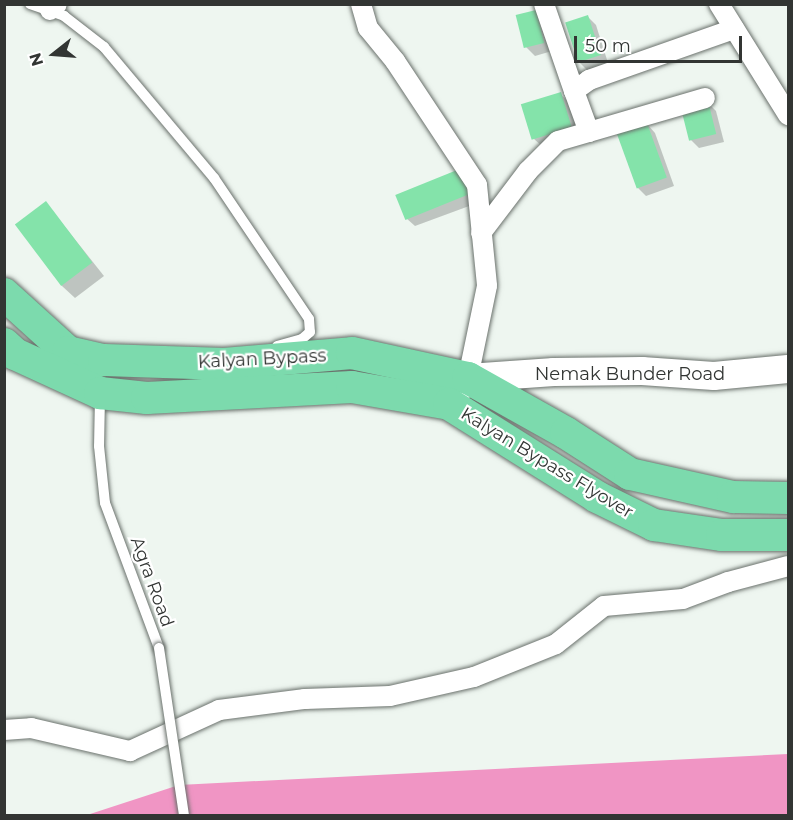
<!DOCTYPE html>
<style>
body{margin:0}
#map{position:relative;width:793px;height:820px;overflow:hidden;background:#eef6f0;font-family:Montserrat,sans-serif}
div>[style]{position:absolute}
.water>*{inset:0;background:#f095c4}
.shadow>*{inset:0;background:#0003}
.building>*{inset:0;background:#84e3aa;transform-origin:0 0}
.roads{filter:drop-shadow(0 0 2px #6a716c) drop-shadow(0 0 2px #6a716c)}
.lane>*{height:10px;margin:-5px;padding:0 5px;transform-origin:5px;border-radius:5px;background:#fff}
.street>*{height:20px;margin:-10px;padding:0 10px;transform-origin:10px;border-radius:10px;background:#fff}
.secondary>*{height:28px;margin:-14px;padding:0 14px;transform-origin:14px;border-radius:14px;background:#fff}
.primary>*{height:32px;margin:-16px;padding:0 16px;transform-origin:16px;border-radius:16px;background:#7cdaad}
.bridges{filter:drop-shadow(0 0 2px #6a716c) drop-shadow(0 0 2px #6a716c)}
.lane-bridge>*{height:10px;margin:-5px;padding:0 5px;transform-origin:5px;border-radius:5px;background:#fff}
span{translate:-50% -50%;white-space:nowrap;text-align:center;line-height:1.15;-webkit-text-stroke:4.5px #fff;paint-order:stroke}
.street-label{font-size:18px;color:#323533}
.frame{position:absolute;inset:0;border:6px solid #323533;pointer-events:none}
.north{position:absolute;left:24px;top:24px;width:60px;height:60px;-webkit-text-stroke:4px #fff;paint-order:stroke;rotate:253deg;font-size:16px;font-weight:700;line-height:24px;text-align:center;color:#323533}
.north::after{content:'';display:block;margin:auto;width:21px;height:27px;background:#323533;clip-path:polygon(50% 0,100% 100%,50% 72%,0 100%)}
.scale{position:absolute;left:574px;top:36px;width:168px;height:27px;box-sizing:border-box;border:3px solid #323533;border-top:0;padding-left:8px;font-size:18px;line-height:21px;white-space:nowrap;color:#323533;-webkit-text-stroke:4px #fff;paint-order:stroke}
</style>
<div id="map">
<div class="water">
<i style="clip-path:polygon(788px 754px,788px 815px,84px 816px,179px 785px)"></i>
</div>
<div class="shadow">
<i style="clip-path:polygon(535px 12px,544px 20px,552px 51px,535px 56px,526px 47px)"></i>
<i style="clip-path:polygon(588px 17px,596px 25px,608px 63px,587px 70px,579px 62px)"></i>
<i style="clip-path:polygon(560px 94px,569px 102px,580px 135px,543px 147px,534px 139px)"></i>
<i style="clip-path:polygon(708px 103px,716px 111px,724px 142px,699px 148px,691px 140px)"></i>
<i style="clip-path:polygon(647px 124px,655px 133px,674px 186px,646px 196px,638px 188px)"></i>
<i style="clip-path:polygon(462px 170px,480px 202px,415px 226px,406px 218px)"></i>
<i style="clip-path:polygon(46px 203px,104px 276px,75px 298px,62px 286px)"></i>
</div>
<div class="building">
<i style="left:536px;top:10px;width:34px;height:21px;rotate:76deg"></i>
<i style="left:588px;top:15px;width:42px;height:24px;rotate:72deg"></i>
<i style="left:561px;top:92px;width:37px;height:42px;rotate:73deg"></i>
<i style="left:708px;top:101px;width:34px;height:28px;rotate:76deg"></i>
<i style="left:647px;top:123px;width:58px;height:32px;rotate:70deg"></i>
<i style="left:462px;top:168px;width:27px;height:72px;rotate:68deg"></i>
<i style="left:46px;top:201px;width:77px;height:39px;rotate:53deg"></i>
</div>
<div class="roads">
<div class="lane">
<i style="left:30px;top:4px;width:36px;rotate:19deg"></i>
<i style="left:64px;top:16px;width:51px;rotate:37.8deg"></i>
<i style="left:104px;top:47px;width:171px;rotate:50deg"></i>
<i style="left:214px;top:178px;width:170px;rotate:56deg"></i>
<i style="left:309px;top:319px;width:13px;rotate:86deg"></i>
<i style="left:310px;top:332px;width:11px;rotate:139deg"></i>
<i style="left:302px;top:339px;width:26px;rotate:164deg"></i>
<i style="left:100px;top:396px;width:50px;rotate:91.1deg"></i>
<i style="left:99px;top:446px;width:57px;rotate:84deg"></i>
<i style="left:105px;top:503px;width:155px;rotate:69.6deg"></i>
</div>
<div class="street">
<i style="left:361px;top:4px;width:25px;rotate:74deg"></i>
<i style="left:368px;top:28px;width:43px;rotate:50.7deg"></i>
<i style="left:395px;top:61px;width:149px;rotate:56.5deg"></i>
<i style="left:477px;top:185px;width:101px;rotate:84.3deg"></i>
<i style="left:487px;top:286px;width:94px;rotate:101.7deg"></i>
<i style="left:544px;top:4px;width:92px;rotate:71deg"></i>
<i style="left:719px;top:4px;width:131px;rotate:58.1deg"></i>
<i style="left:50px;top:10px;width:9px;rotate:-41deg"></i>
<i style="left:589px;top:132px;width:44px;rotate:-110.1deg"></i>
<i style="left:574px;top:91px;width:19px;rotate:-36deg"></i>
<i style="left:589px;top:80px;width:154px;rotate:-19.4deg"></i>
<i style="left:481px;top:233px;width:78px;rotate:-52.8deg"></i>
<i style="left:528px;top:171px;width:42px;rotate:-45deg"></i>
<i style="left:558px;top:141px;width:153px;rotate:-16.3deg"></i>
<i style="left:4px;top:730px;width:27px;rotate:-4deg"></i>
<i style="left:31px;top:728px;width:102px;rotate:13.1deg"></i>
<i style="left:130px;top:751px;width:98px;rotate:-24.7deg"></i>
<i style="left:219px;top:710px;width:87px;rotate:-7.3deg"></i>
<i style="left:305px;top:699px;width:85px;rotate:-2deg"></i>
<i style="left:390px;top:696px;width:86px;rotate:-12.7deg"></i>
<i style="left:474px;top:677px;width:88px;rotate:-21.9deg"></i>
<i style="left:556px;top:644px;width:61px;rotate:-38.4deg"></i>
<i style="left:604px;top:606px;width:79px;rotate:-5.1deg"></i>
<i style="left:683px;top:599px;width:48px;rotate:-20.7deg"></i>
<i style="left:728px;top:582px;width:62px;rotate:-14.9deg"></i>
</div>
<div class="secondary">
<i style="left:463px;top:385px;width:9px;rotate:-54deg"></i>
<i style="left:468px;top:378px;width:86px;rotate:-4deg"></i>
<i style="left:554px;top:372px;width:88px;rotate:-0.7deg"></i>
<i style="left:642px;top:371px;width:72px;rotate:4deg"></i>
<i style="left:714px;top:376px;width:74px;rotate:-5.4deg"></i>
</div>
<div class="primary">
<i style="left:4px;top:294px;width:86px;rotate:42.2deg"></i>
<i style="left:68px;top:352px;width:37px;rotate:13deg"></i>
<i style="left:104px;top:360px;width:120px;rotate:1.9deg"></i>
<i style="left:224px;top:364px;width:128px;rotate:-4.9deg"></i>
<i style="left:352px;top:353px;width:119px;rotate:12.2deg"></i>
<i style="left:468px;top:378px;width:112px;rotate:29.3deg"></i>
<i style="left:566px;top:433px;width:76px;rotate:32.6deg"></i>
<i style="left:630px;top:474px;width:106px;rotate:12.6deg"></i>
<i style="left:733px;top:497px;width:55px;rotate:1deg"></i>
<i style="left:4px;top:344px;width:15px;rotate:42deg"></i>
<i style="left:15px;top:354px;width:94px;rotate:24.6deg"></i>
<i style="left:100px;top:393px;width:47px;rotate:6.1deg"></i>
<i style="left:147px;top:398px;width:205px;rotate:-3.1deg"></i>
<i style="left:352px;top:387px;width:98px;rotate:9.9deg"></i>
<i style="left:449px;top:404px;width:175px;rotate:32.1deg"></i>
<i style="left:597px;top:497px;width:64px;rotate:26.2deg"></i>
<i style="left:654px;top:525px;width:69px;rotate:8.4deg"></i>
<i style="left:722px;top:535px;width:66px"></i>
</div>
</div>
<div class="bridges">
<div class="lane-bridge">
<i style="left:159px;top:648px;width:170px;rotate:81.5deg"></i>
</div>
</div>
<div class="street-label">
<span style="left:262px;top:359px;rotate:-3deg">Kalyan Bypass</span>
<span style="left:630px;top:374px">Nemak Bunder Road</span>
<span style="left:547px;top:463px;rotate:31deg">Kalyan Bypass Flyover</span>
<span style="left:152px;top:582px;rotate:70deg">Agra Road</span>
</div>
<div class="frame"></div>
<div class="north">N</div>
<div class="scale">50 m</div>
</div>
